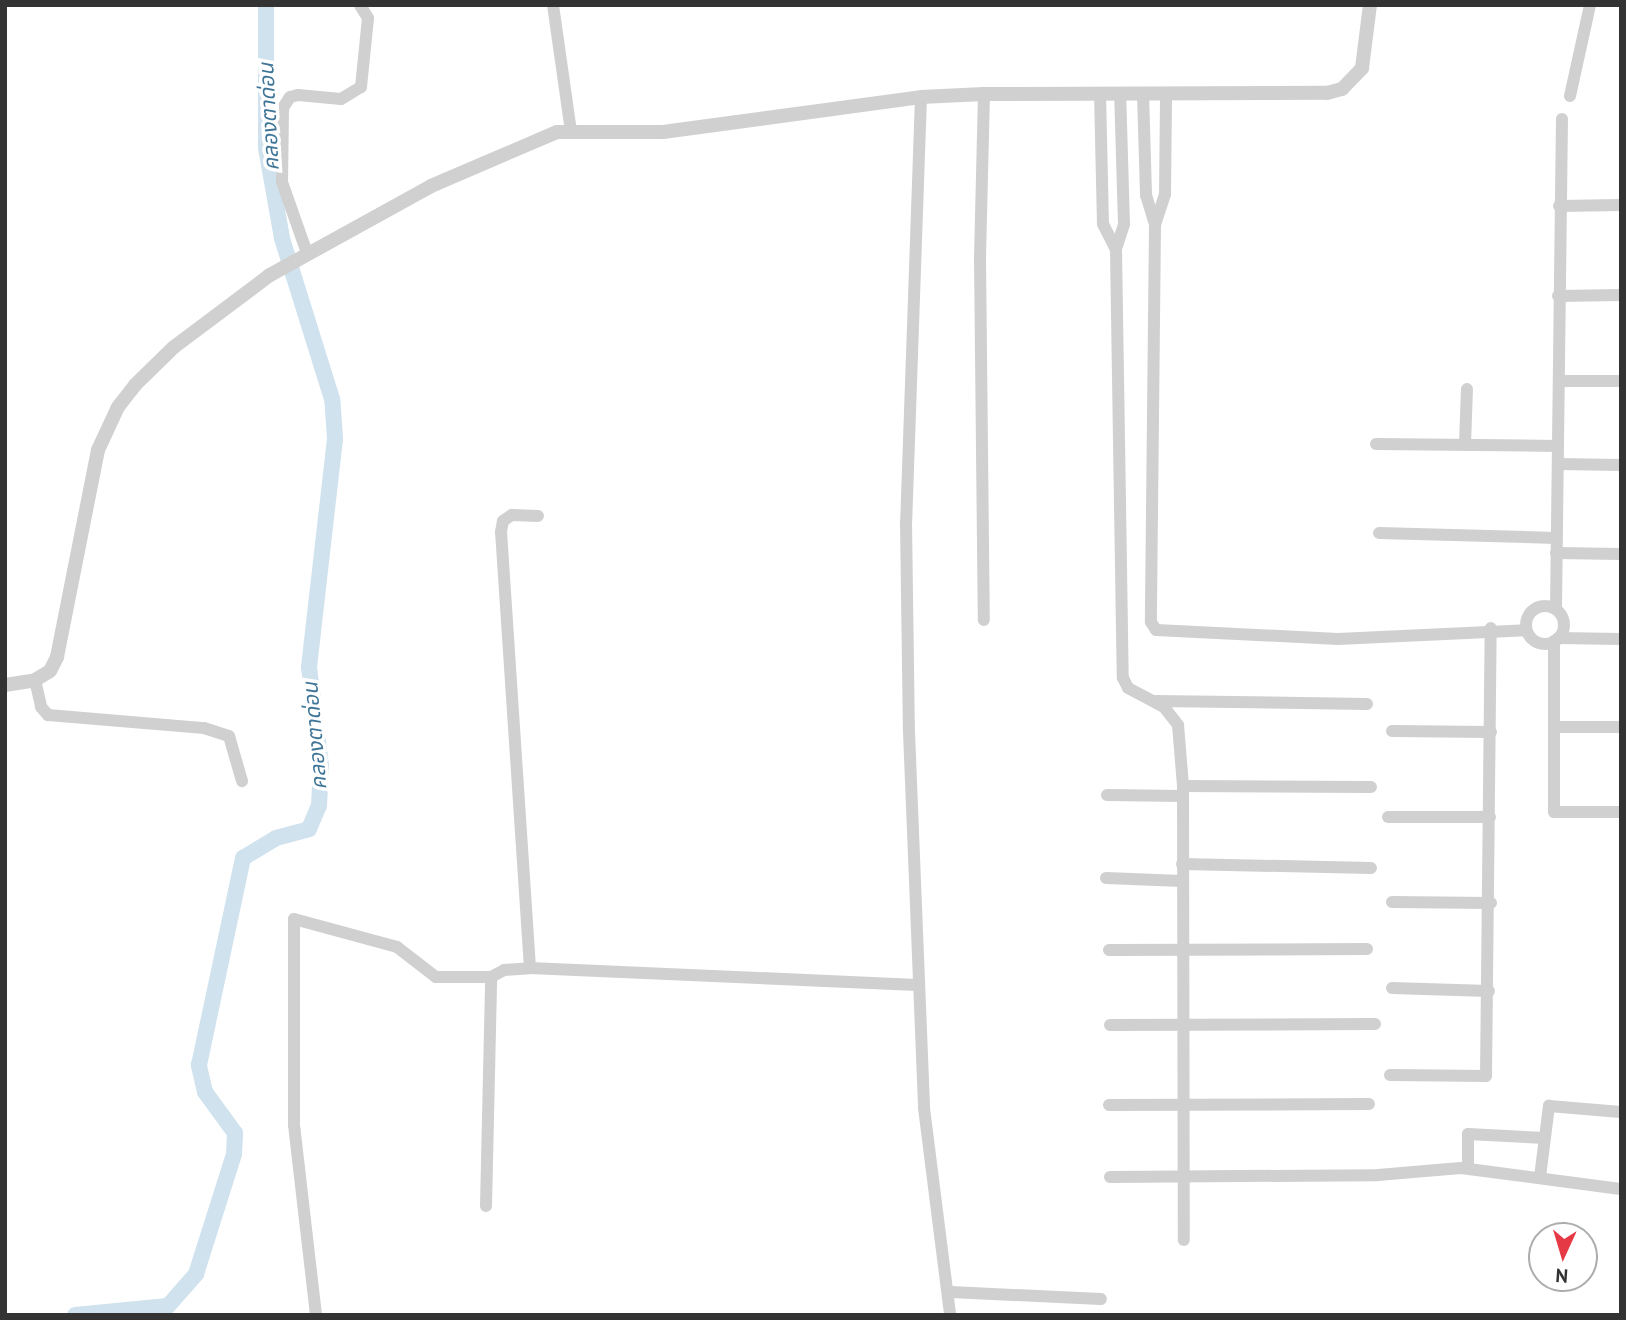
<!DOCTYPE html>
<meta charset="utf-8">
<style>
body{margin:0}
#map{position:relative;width:1626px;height:1320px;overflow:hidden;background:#fff;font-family:"PT Sans","Noto Sans Thai",sans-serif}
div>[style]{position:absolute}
.canal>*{height:16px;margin:-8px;padding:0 8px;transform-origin:8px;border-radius:8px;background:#cfe2ee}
.minor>*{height:12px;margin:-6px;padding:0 6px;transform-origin:6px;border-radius:6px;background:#d0d0d0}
.minor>.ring{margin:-6px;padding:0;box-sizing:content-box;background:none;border:12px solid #d0d0d0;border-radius:50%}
.tertiary>*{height:14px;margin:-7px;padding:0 7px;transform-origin:7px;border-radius:7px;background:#d0d0d0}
span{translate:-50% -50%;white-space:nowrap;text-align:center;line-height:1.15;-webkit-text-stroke:7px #fff;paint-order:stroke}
.water-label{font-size:21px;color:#3f7597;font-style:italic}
.frame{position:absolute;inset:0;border:7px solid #333;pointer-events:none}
.north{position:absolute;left:1528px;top:1222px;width:70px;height:70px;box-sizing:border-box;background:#fff;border:2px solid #adadad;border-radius:50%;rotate:184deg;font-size:19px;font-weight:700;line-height:28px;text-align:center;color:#333}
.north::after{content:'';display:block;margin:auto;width:24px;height:32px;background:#e63946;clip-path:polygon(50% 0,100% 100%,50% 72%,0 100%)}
</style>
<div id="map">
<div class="canal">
<i style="left:75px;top:1315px;width:93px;rotate:-5.5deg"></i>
<i style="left:168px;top:1306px;width:43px;rotate:-48.8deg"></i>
<i style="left:196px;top:1274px;width:126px;rotate:-72.4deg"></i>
<i style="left:234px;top:1154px;width:21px;rotate:-87deg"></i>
<i style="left:235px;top:1133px;width:51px;rotate:-126.2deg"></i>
<i style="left:205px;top:1092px;width:28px;rotate:-103deg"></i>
<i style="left:199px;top:1065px;width:212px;rotate:-78deg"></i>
<i style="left:243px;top:858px;width:39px;rotate:-31deg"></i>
<i style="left:276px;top:838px;width:34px;rotate:-15deg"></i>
<i style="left:309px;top:829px;width:25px;rotate:-67deg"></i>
<i style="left:319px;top:806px;width:40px;rotate:-87.1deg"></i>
<i style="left:321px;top:766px;width:100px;rotate:-96.9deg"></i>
<i style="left:309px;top:667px;width:230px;rotate:-83.5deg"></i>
<i style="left:335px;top:438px;width:39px;rotate:-94deg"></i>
<i style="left:332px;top:399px;width:169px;rotate:-107.3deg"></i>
<i style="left:282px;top:238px;width:91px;rotate:-100.1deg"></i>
<i style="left:266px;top:148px;width:143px;rotate:-90deg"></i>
</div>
<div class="minor">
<i style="left:553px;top:5px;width:127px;rotate:81.9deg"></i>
<i style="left:1100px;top:93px;width:131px;rotate:88.7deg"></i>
<i style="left:1103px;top:224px;width:28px;rotate:63deg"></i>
<i style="left:1116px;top:249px;width:26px;rotate:-72deg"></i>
<i style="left:1124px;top:224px;width:131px;rotate:-91.7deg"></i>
<i style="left:1143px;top:93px;width:102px;rotate:88.3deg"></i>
<i style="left:1146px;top:195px;width:31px;rotate:73deg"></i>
<i style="left:1155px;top:225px;width:32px;rotate:-72deg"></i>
<i style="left:1165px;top:195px;width:102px;rotate:-89.4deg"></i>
<i style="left:984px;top:94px;width:164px;rotate:91.4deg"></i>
<i style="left:980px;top:258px;width:362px;rotate:89.4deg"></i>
<i style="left:1570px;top:96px;width:93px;rotate:-77.6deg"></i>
<i style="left:921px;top:97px;width:425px;rotate:92deg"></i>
<i style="left:906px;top:522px;width:210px;rotate:89.2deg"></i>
<i style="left:909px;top:732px;width:376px;rotate:87.7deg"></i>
<i style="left:924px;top:1108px;width:209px;rotate:82.8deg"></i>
<i style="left:1559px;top:206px;width:62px;rotate:-0.9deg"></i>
<i style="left:1155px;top:225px;width:397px;rotate:90.6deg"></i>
<i style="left:1151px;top:622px;width:9px;rotate:58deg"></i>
<i style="left:1156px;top:630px;width:182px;rotate:2.8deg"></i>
<i style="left:1338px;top:639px;width:188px;rotate:-2.7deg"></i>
<i style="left:1116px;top:249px;width:429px;rotate:89.1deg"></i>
<i style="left:1123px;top:678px;width:11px;rotate:63deg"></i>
<i style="left:1128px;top:688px;width:41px;rotate:27.8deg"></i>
<i style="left:1164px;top:707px;width:23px;rotate:52deg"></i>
<i style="left:1178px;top:725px;width:61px;rotate:85.3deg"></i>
<i style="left:1183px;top:786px;width:454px;rotate:89.9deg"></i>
<i style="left:307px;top:253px;width:75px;rotate:-109.4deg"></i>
<i style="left:282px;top:182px;width:74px;rotate:-89.2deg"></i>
<i style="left:283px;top:108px;width:13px;rotate:-58deg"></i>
<i style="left:290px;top:97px;width:8px;rotate:-14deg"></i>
<i style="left:298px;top:95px;width:43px;rotate:5.3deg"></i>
<i style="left:341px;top:99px;width:23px;rotate:-31deg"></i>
<i style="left:361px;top:87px;width:69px;rotate:-84.2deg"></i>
<i style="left:368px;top:18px;width:15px;rotate:-122deg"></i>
<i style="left:1558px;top:296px;width:63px;rotate:-0.9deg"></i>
<i style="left:1559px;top:381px;width:62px"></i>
<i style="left:1376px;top:444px;width:182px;rotate:0.6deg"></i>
<i style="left:1465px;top:445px;width:56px;rotate:-88deg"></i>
<i style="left:1558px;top:464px;width:63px;rotate:0.9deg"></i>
<i style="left:1379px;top:533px;width:177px;rotate:1.6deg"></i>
<i style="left:1556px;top:553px;width:65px;rotate:0.9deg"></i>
<i class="ring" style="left:1526px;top:606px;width:26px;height:26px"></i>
<i style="left:1556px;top:608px;width:489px;rotate:-89.3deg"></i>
<i style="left:1558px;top:638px;width:63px;rotate:0.9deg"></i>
<i style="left:1554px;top:641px;width:171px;rotate:90deg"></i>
<i style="left:1554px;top:812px;width:67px"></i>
<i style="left:35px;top:680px;width:28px;rotate:77deg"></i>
<i style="left:41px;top:707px;width:11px;rotate:49deg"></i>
<i style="left:48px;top:715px;width:157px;rotate:4.8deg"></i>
<i style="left:204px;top:728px;width:26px;rotate:18deg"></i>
<i style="left:229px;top:736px;width:47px;rotate:73.9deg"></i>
<i style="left:1156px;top:701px;width:211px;rotate:0.8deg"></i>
<i style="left:1554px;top:727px;width:67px"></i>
<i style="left:1392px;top:731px;width:99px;rotate:0.6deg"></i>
<i style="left:1183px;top:786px;width:188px;rotate:0.3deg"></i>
<i style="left:1107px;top:795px;width:76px;rotate:0.8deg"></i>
<i style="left:1388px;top:817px;width:102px"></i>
<i style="left:1182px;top:864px;width:189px;rotate:1.2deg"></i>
<i style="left:1106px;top:878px;width:76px;rotate:2.3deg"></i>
<i style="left:1392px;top:902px;width:99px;rotate:0.6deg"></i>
<i style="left:1109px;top:950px;width:258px;rotate:-0.2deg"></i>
<i style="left:530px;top:968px;width:437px;rotate:-93.8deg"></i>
<i style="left:501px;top:532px;width:11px;rotate:-80deg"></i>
<i style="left:503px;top:521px;width:11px;rotate:-34deg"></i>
<i style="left:512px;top:515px;width:26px;rotate:2deg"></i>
<i style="left:1392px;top:988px;width:97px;rotate:1.8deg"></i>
<i style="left:1110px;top:1025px;width:265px;rotate:-0.2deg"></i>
<i style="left:1390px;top:1075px;width:96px;rotate:0.6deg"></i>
<i style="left:1486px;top:1076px;width:448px;rotate:-89.4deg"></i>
<i style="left:1109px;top:1105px;width:260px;rotate:-0.2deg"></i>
<i style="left:1468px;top:1168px;width:34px;rotate:-90deg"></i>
<i style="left:1468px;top:1134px;width:77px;rotate:3deg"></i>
<i style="left:1110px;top:1177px;width:268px;rotate:-0.4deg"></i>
<i style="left:1378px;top:1175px;width:83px;rotate:-4.8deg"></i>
<i style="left:1461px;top:1168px;width:161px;rotate:7.5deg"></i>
<i style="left:1540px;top:1177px;width:72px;rotate:-82.8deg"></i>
<i style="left:1549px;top:1106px;width:72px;rotate:4.8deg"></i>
<i style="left:486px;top:1206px;width:229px;rotate:-88.7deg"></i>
<i style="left:951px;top:1292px;width:150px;rotate:2.7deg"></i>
<i style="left:316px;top:1315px;width:191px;rotate:-96.6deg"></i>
<i style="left:294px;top:1125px;width:206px;rotate:-90deg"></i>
<i style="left:294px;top:919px;width:107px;rotate:15.2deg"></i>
<i style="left:397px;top:947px;width:49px;rotate:37.6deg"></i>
<i style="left:436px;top:977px;width:55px"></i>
<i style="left:491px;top:977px;width:15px;rotate:-28deg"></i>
<i style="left:504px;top:970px;width:26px;rotate:-4deg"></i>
<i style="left:530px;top:968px;width:387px;rotate:2.5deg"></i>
</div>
<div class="tertiary">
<i style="left:5px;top:685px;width:30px;rotate:-9deg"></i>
<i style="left:35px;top:680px;width:17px;rotate:-31deg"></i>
<i style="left:50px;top:671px;width:16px;rotate:-63deg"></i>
<i style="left:57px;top:657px;width:211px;rotate:-78.8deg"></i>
<i style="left:98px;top:450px;width:47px;rotate:-65.1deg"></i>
<i style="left:118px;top:407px;width:28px;rotate:-52deg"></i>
<i style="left:135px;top:385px;width:54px;rotate:-44.3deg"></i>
<i style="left:174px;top:347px;width:120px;rotate:-36.9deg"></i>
<i style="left:270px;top:275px;width:184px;rotate:-28.9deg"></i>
<i style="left:431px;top:186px;width:137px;rotate:-23.2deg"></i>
<i style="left:557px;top:132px;width:106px"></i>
<i style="left:663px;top:132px;width:260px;rotate:-7.7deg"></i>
<i style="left:921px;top:97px;width:63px;rotate:-2.7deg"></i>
<i style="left:984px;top:94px;width:343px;rotate:-0.2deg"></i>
<i style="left:1327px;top:93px;width:16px;rotate:-15deg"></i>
<i style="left:1342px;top:89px;width:29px;rotate:-46deg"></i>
<i style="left:1362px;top:68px;width:64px;rotate:-82.8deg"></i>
</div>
<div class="water-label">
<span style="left:269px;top:117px;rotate:-93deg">คลองตาด่อน</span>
<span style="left:315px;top:736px;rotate:-95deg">คลองตาด่อน</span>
</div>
<div class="frame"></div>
<div class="north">N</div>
</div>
